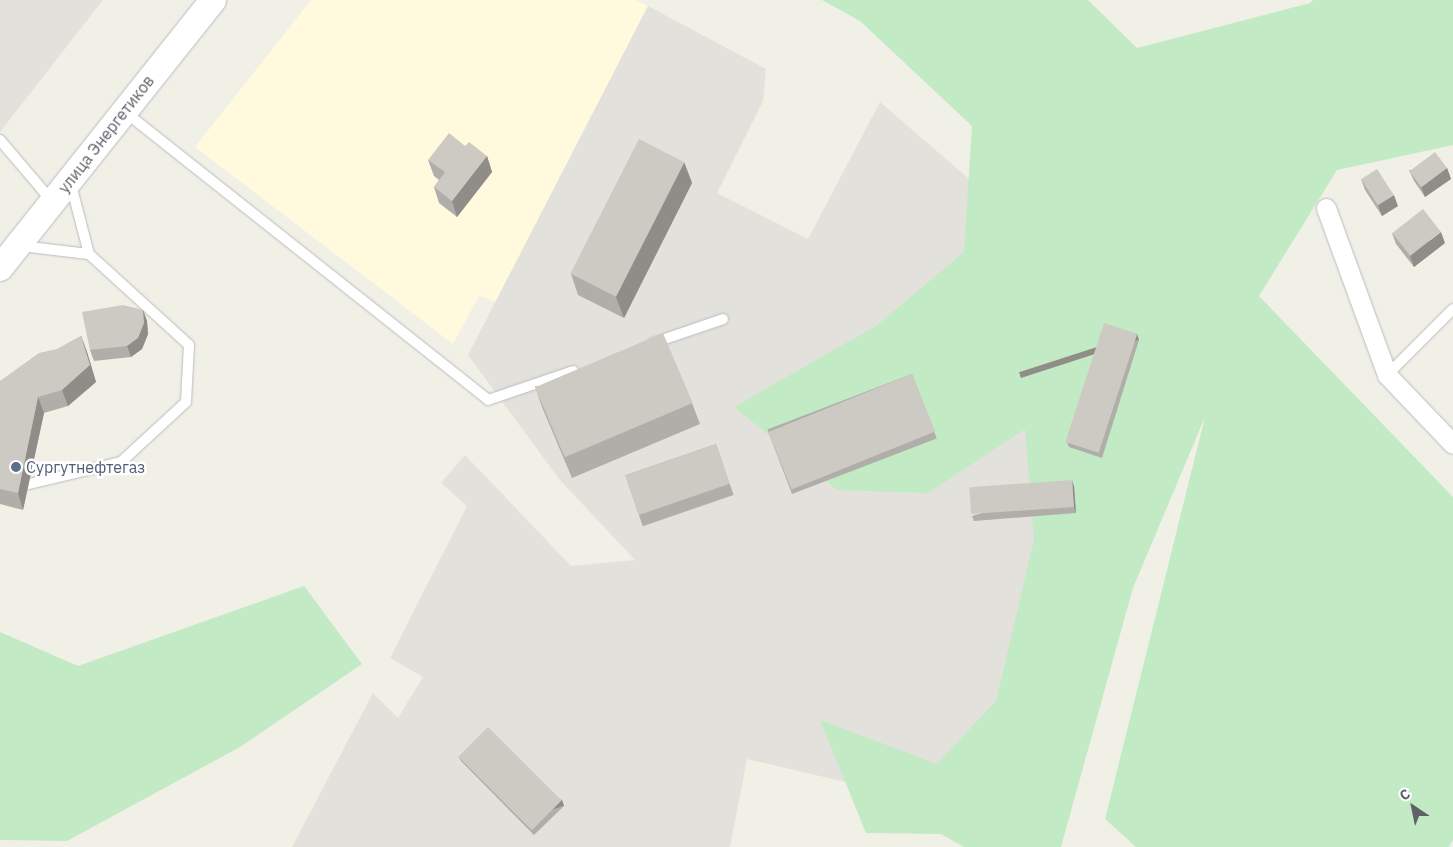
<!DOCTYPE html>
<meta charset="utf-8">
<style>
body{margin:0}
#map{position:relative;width:1453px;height:847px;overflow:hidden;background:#f1f0e7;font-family:"IBM Plex Sans",sans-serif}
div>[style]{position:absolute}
.commercial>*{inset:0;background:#fff9de}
.industrial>*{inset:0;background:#e2e1db}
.green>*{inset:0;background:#c2eac4}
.roads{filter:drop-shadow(0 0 1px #b9bcc1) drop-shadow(0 0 1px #b9bcc1)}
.service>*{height:10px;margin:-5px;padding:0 5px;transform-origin:5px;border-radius:5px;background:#fff}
.minor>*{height:19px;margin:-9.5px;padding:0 9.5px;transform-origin:9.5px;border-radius:9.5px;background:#fff}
.secondary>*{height:26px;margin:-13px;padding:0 13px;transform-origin:13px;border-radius:13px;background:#fff}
.wall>*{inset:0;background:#b0aea9;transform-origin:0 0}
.shaded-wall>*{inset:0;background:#908d89;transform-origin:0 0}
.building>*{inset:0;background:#cdcac4;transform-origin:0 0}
.dots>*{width:14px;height:14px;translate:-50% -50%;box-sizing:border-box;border:2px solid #fff;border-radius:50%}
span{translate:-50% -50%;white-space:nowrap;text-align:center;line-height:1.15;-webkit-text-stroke:5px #fff;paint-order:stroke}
.street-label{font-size:16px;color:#5e6268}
.service-label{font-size:16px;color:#4e5e75}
.left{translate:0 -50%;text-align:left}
.north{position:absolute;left:1388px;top:782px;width:50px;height:50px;-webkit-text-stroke:4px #fff;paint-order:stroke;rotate:326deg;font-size:14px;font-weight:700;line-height:20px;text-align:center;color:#5e6268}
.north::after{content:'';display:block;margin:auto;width:18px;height:22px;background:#5e6268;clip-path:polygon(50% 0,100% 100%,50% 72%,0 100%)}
</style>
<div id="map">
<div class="commercial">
<i style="clip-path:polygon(311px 0,636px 0,648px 6px,496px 302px,479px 296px,453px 344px,195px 147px)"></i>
</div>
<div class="industrial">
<i style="clip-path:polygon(0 0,103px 0,0 132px)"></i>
<i style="clip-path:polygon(648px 6px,766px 69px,763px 101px,717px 193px,808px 239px,880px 102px,1139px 326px,1008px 820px,747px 759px,730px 847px,292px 847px,373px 693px,398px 718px,423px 677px,390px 658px,467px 506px,441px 483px,465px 455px,571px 566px,635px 560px,559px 479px,468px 355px)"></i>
</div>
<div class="green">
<i style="clip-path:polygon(822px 0,1088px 0,1137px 48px,1310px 3px,1313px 0,1453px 0,1453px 145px,1337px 170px,1259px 296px,1453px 497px,1453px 840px,1449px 847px,1136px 847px,1105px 819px,1205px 417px,1133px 588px,1061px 847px,964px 847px,941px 834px,866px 833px,820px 720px,937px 764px,996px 701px,1034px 540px,1025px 429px,928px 493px,837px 490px,734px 407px,876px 326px,964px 252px,972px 126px,860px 21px)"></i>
<i style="clip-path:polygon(304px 586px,362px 664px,240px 747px,67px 841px,0 840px,0 632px,78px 666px)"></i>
</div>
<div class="roads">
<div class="service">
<i style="left:125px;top:112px;width:463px;rotate:38.4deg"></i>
<i style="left:488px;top:400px;width:90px;rotate:-18.8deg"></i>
<i style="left:0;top:140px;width:80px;rotate:49.6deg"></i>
<i style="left:21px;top:246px;width:68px;rotate:6.7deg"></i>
<i style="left:653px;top:343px;width:74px;rotate:-18.9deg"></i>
<i style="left:1387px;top:375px;width:93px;rotate:-45deg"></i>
<i style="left:0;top:491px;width:124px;rotate:-13.5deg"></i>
<i style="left:121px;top:462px;width:88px;rotate:-42.7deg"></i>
<i style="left:186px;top:402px;width:57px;rotate:-87deg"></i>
<i style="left:189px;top:345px;width:135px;rotate:-137.7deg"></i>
<i style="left:89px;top:254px;width:71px;rotate:-104.6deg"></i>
</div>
<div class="minor">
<i style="left:1326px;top:208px;width:178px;rotate:69.9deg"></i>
<i style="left:1387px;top:375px;width:95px;rotate:46.3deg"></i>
</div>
<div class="secondary">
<i style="left:0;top:268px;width:342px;rotate:-51.5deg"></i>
</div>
</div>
<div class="wall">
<i style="clip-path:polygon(465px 146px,487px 156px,492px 172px,457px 217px,439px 203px,434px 187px,439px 180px,434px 176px,428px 160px)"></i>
<i style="clip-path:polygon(684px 162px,692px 183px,624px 318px,578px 295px,571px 274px)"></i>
<i style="clip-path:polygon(1447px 168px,1451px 179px,1425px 197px,1414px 181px,1409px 170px)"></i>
<i style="clip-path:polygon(1361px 179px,1398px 206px,1382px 216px,1365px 190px)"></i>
<i style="clip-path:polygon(1392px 233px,1445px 243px,1414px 267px,1396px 244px)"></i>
<i style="clip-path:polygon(143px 310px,147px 321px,148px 334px,142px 349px,131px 357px,94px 361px,90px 350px)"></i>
<i style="clip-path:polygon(1137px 334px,1139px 340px,1102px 458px,1069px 447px,1067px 442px)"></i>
<i style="clip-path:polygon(81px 336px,87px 352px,96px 382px,68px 406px,44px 413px,23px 510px,0 504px,0 381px)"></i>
<i style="left:912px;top:374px;width:69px;height:155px;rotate:69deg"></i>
<i style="clip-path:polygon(535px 386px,692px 403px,700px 424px,572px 478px,542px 407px)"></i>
<i style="left:716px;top:444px;width:54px;height:96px;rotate:71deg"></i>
<i style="clip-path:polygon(1074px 486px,1076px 513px,974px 521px,972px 516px)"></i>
<i style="clip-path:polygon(458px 756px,562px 800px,564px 806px,534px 835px,461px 761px)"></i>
</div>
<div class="shaded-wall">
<i style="clip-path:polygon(487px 156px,492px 172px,457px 217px,452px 201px)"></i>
<i style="clip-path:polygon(684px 162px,692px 183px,624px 318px,616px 297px)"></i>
<i style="clip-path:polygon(1447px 168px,1451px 179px,1425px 197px,1421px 186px)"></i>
<i style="clip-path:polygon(1394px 195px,1398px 206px,1382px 216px,1378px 205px)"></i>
<i style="clip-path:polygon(1441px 232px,1445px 243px,1414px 267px,1410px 256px)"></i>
<i style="clip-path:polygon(143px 310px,147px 321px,148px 334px,142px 349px,131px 357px,127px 346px)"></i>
<i style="left:1137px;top:334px;width:6px;height:124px;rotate:72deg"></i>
<i style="clip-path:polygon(81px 336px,87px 352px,96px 382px,68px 406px,62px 390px)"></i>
<i style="clip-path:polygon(38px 397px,44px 413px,23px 510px,18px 493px)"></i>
<i style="clip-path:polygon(1072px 480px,1074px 486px,1076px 513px,1074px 507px)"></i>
<i style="left:562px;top:800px;width:6px;height:42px;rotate:72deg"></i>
</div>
<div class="building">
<i style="clip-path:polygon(449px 133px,465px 146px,469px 142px,487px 156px,452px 201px,434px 187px,445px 172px,428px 160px)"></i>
<i style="left:639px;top:139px;width:51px;height:151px;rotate:27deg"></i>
<i style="left:1435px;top:152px;width:20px;height:32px;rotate:53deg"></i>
<i style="left:1377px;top:169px;width:31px;height:19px;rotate:57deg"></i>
<i style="left:1423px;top:209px;width:29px;height:39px;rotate:52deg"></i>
<i style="clip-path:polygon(123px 305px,143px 310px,144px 323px,138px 338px,127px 346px,90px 350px,82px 312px)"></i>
<i style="left:1104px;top:323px;width:35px;height:125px;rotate:18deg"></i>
<i style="left:663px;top:333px;width:76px;height:139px;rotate:67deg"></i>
<i style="clip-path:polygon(81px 336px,90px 365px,62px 390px,38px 397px,18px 493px,0 489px,0 381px,39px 353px,57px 349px)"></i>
<i style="left:912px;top:374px;width:62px;height:155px;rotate:68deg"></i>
<i style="left:716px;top:444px;width:42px;height:96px;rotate:71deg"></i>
<i style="left:1072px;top:480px;width:27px;height:103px;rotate:86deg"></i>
<i style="left:488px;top:727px;width:104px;height:42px;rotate:45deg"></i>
</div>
<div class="dots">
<i style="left:16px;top:467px;background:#5c6f8a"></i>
</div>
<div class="street-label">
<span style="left:106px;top:134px;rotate:-52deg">улица Энергетиков</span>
</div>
<div class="service-label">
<span class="left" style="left:26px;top:467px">Сургутнефтегаз</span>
</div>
<div class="north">С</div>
</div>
